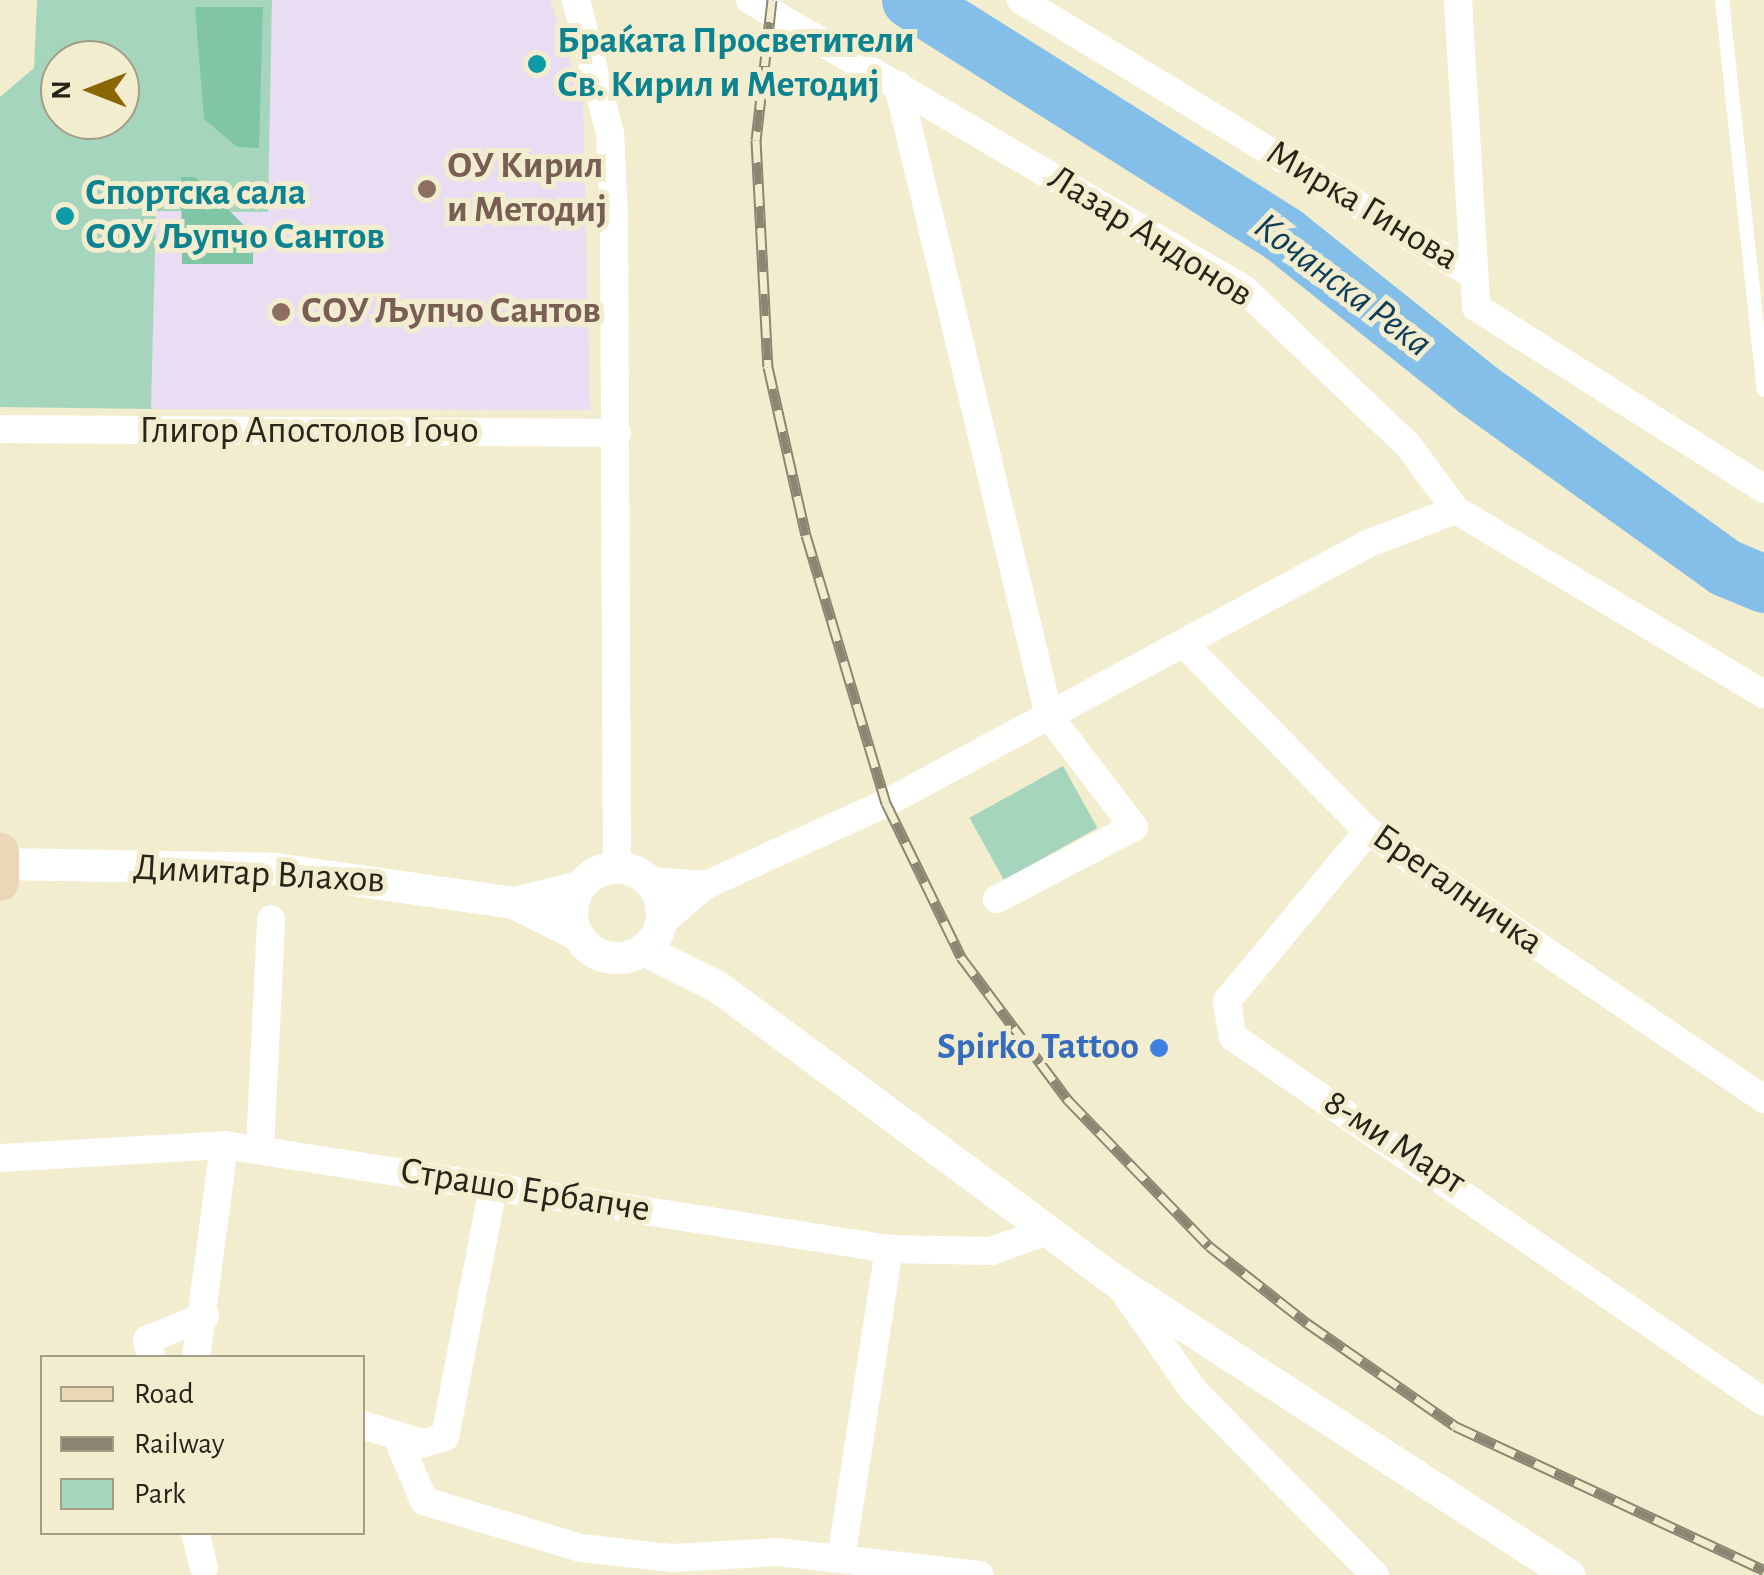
<!DOCTYPE html>
<meta charset="utf-8">
<style>
body{margin:0}
#map{position:relative;width:1764px;height:1575px;overflow:hidden;background:#f3edcf;font-family:"Alegreya Sans",sans-serif}
div>[style]{position:absolute}
.education>*{inset:0;background:#e8ddf2}
.green>*{inset:0;background:#a6d5be;transform-origin:0 0}
.forest>*{inset:0;background:#80c6a6}
.river>*{height:58px;margin:-29px;padding:0 29px;transform-origin:29px;border-radius:29px;background:#84bfe9}
.service>*{height:14px;margin:-7px;padding:0 7px;transform-origin:7px;border-radius:7px;background:#fff}
.minor>*{height:28px;margin:-14px;padding:0 14px;transform-origin:14px;border-radius:14px;background:#fff}
.tertiary>*{height:32px;margin:-16px;padding:0 16px;transform-origin:16px;border-radius:16px;background:#fff}
.tertiary>.ring{margin:-16px;padding:0;box-sizing:content-box;background:none;border:32px solid #fff;border-radius:50%}
.secondary>*{height:38px;margin:-19px;padding:0 19px;transform-origin:19px;border-radius:19px;background:#ebd6b5}
.rail>*{height:11px;margin-top:-5.5px;transform-origin:0;background:repeating-linear-gradient(90deg,#f3edcf 0 22px,#8a8672 0 44px);box-sizing:border-box;border-block:2px solid #8a8672}
.dots>*{width:28px;height:28px;translate:-50% -50%;box-sizing:border-box;border:5px solid #f3edcf;border-radius:50%}
span{translate:-50% -50%;white-space:nowrap;text-align:center;line-height:1.15;-webkit-text-stroke:10px #f3edcf;paint-order:stroke}
.culture-label{font-size:38px;color:#0d838f;font-weight:700}
.left{translate:0 -50%;text-align:left}
.education-label{font-size:38px;color:#785e54;font-weight:700}
.street-label{font-size:38px;color:#272419}
.shop-label{font-size:38px;color:#366cbe;font-weight:700}
.right{translate:-100% -50%;text-align:right}
.water-label{font-size:40px;color:#0f3e5a;font-style:italic}
.legend{position:absolute;left:40px;top:1355px;width:325px;height:180px;box-sizing:border-box;background:#f3edcf;border:2px solid #a19d86;margin:0;padding:12px 18px;list-style:none;font-size:30px;color:#272419}
.legend li{display:flex;align-items:center;gap:20px;height:50px}
.legend b{width:50px;border:2px solid #a19d86}
.north{position:absolute;left:40px;top:40px;width:100px;height:100px;box-sizing:border-box;background:#f3edcf;border:2px solid #a19d86;border-radius:50%;rotate:270deg;font-size:28px;font-weight:700;line-height:40px;text-align:center;color:#272419}
.north::after{content:'';display:block;margin:auto;width:35px;height:45px;background:#8a6604;clip-path:polygon(50% 0,100% 100%,50% 72%,0 100%)}
</style>
<div id="map">
<div class="education">
<i style="clip-path:polygon(272px 0,550px 0,583px 100px,590px 410px,151px 409px,156px 210px,268px 212px)"></i>
</div>
<div class="green">
<i style="clip-path:polygon(evenodd,37px 0,272px 0,268px 212px,156px 211px,151px 409px,0 407px,0 97px,34px 68px,37px 0,60px 60px,120px 60px,120px 120px,60px 120px,60px 60px)"></i>
<i style="left:1063px;top:766px;width:71px;height:107px;rotate:61deg"></i>
</div>
<div class="forest">
<i style="clip-path:polygon(195px 7px,263px 7px,259px 148px,237px 147px,204px 119px)"></i>
<i style="clip-path:polygon(181px 177px,195px 177px,253px 234px,253px 264px,182px 264px)"></i>
</div>
<div class="river">
<i style="left:911px;top:0;width:441px;rotate:32.2deg"></i>
<i style="left:1284px;top:235px;width:248px;rotate:38.6deg"></i>
<i style="left:1478px;top:390px;width:305px;rotate:35.7deg"></i>
<i style="left:1726px;top:568px;width:41px;rotate:22.8deg"></i>
</div>
<div class="service">
<i style="left:1722px;top:0;width:392px;rotate:83.9deg"></i>
</div>
<div class="minor">
<i style="left:576px;top:0;width:137px;rotate:75.7deg"></i>
<i style="left:610px;top:133px;width:83px;rotate:87.2deg"></i>
<i style="left:614px;top:216px;width:651px;rotate:89.74deg"></i>
<i style="left:750px;top:0;width:572px;rotate:30.33deg"></i>
<i style="left:1244px;top:289px;width:226px;rotate:43.6deg"></i>
<i style="left:1408px;top:445px;width:81px;rotate:53.6deg"></i>
<i style="left:1456px;top:510px;width:359px;rotate:30.9deg"></i>
<i style="left:1021px;top:0;width:525px;rotate:31.3deg"></i>
<i style="left:1458px;top:0;width:308px;rotate:86.6deg"></i>
<i style="left:1476px;top:307px;width:341px;rotate:32.3deg"></i>
<i style="left:898px;top:85px;width:649px;rotate:76.54deg"></i>
<i style="left:1049px;top:716px;width:140px;rotate:52.6deg"></i>
<i style="left:1134px;top:827px;width:155px;rotate:152.3deg"></i>
<i style="left:0;top:429px;width:617px;rotate:0.37deg"></i>
<i style="left:1183px;top:643px;width:264px;rotate:45.5deg"></i>
<i style="left:1368px;top:831px;width:478px;rotate:34.1deg"></i>
<i style="left:1368px;top:831px;width:221px;rotate:129.7deg"></i>
<i style="left:1227px;top:1001px;width:36px;rotate:81deg"></i>
<i style="left:1233px;top:1037px;width:644px;rotate:34.5deg"></i>
<i style="left:649px;top:881px;width:57px;rotate:4deg"></i>
<i style="left:661px;top:923px;width:59px;rotate:-40.2deg"></i>
<i style="left:706px;top:885px;width:198px;rotate:-24.5deg"></i>
<i style="left:886px;top:803px;width:549px;rotate:-28.29deg"></i>
<i style="left:1369px;top:543px;width:93px;rotate:-20.8deg"></i>
<i style="left:260px;top:1148px;width:229px;rotate:-87.2deg"></i>
<i style="left:0;top:1158px;width:224px;rotate:-3.3deg"></i>
<i style="left:224px;top:1145px;width:673px;rotate:8.89deg"></i>
<i style="left:889px;top:1249px;width:102px;rotate:1.1deg"></i>
<i style="left:991px;top:1251px;width:59px;rotate:-19.7deg"></i>
<i style="left:1117px;top:1282px;width:133px;rotate:54.8deg"></i>
<i style="left:1194px;top:1391px;width:258px;rotate:45.5deg"></i>
<i style="left:151px;top:1358px;width:18px;rotate:-103deg"></i>
<i style="left:147px;top:1340px;width:63px;rotate:-22.5deg"></i>
<i style="left:196px;top:1358px;width:215px;rotate:-82.5deg"></i>
<i style="left:362px;top:1425px;width:64px;rotate:16.4deg"></i>
<i style="left:423px;top:1443px;width:23px;rotate:-15deg"></i>
<i style="left:445px;top:1437px;width:255px;rotate:-79.1deg"></i>
<i style="left:396px;top:1435px;width:72px;rotate:67deg"></i>
<i style="left:424px;top:1501px;width:164px;rotate:16.7deg"></i>
<i style="left:581px;top:1548px;width:92px;rotate:6.3deg"></i>
<i style="left:672px;top:1558px;width:106px;rotate:-3.2deg"></i>
<i style="left:778px;top:1552px;width:203px;rotate:6.5deg"></i>
<i style="left:195px;top:1532px;width:37px;rotate:76deg"></i>
<i style="left:841px;top:1559px;width:314px;rotate:-81.2deg"></i>
</div>
<div class="tertiary">
<i style="left:3px;top:864px;width:273px;rotate:1deg"></i>
<i style="left:276px;top:869px;width:240px;rotate:8.1deg"></i>
<i style="left:514px;top:903px;width:68px;rotate:-13.6deg"></i>
<i class="ring" style="left:572px;top:868px;width:58px;height:58px"></i>
<i style="left:514px;top:903px;width:72px;rotate:26.6deg"></i>
<i style="left:643px;top:950px;width:84px;rotate:26.3deg"></i>
<i style="left:718px;top:987px;width:496px;rotate:36.5deg"></i>
<i style="left:1117px;top:1282px;width:539px;rotate:32.95deg"></i>
</div>
<div class="secondary">
<i style="left:0;top:852px;width:30px;rotate:90deg"></i>
</div>
<div class="rail">
<i style="left:772px;top:0;width:141px;rotate:96.5deg"></i>
<i style="left:756px;top:140px;width:227px;rotate:87deg"></i>
<i style="left:768px;top:367px;width:172px;rotate:77.3deg"></i>
<i style="left:806px;top:535px;width:280px;rotate:73.4deg"></i>
<i style="left:886px;top:803px;width:171px;rotate:64deg"></i>
<i style="left:961px;top:957px;width:179px;rotate:53.2deg"></i>
<i style="left:1068px;top:1100px;width:203px;rotate:46deg"></i>
<i style="left:1209px;top:1246px;width:125px;rotate:38.2deg"></i>
<i style="left:1307px;top:1323px;width:180px;rotate:34.8deg"></i>
<i style="left:1455px;top:1426px;width:341px;rotate:25deg"></i>
</div>
<div class="dots">
<i style="left:537px;top:64px;background:#0f9aa8"></i>
<i style="left:427px;top:189px;background:#8d6e63"></i>
<i style="left:65px;top:216px;background:#0f9aa8"></i>
<i style="left:281px;top:312px;background:#8d6e63"></i>
<i style="left:1159px;top:1048px;background:#3f7fe0"></i>
</div>
<div class="culture-label">
<span class="left" style="left:557px;top:64px">Браќата Просветители<br>Св. Кирил и Методиј</span>
<span class="left" style="left:85px;top:216px">Спортска сала<br>СОУ Љупчо Сантов</span>
</div>
<div class="education-label">
<span class="left" style="left:447px;top:189px">ОУ Кирил<br>и Методиј</span>
<span class="left" style="left:301px;top:312px">СОУ Љупчо Сантов</span>
</div>
<div class="street-label">
<span style="left:1362px;top:206px;rotate:31deg">Мирка Гинова</span>
<span style="left:1150px;top:237px;rotate:32deg">Лазар Андонов</span>
<span style="left:309px;top:432px">Глигор Апостолов Гочо</span>
<span style="left:259px;top:875px;rotate:3deg">Димитар Влахов</span>
<span style="left:1457px;top:890px;rotate:35deg">Брегалничка</span>
<span style="left:1394px;top:1143px;rotate:33deg">8-ми Март</span>
<span style="left:525px;top:1191px;rotate:9deg">Страшо Ербапче</span>
</div>
<div class="shop-label">
<span class="right" style="left:1139px;top:1048px">Spirko Tattoo</span>
</div>
<div class="water-label">
<span style="left:1343px;top:285px;rotate:37deg">Кочанска Река</span>
</div>
<ul class="legend">
<li><b style="height:12px;background:#ebd6b5"></b>Road</li>
<li><b style="height:12px;background:#8a8672"></b>Railway</li>
<li><b style="height:28px;background:#a6d5be"></b>Park</li>
</ul>
<div class="north">N</div>
</div>
